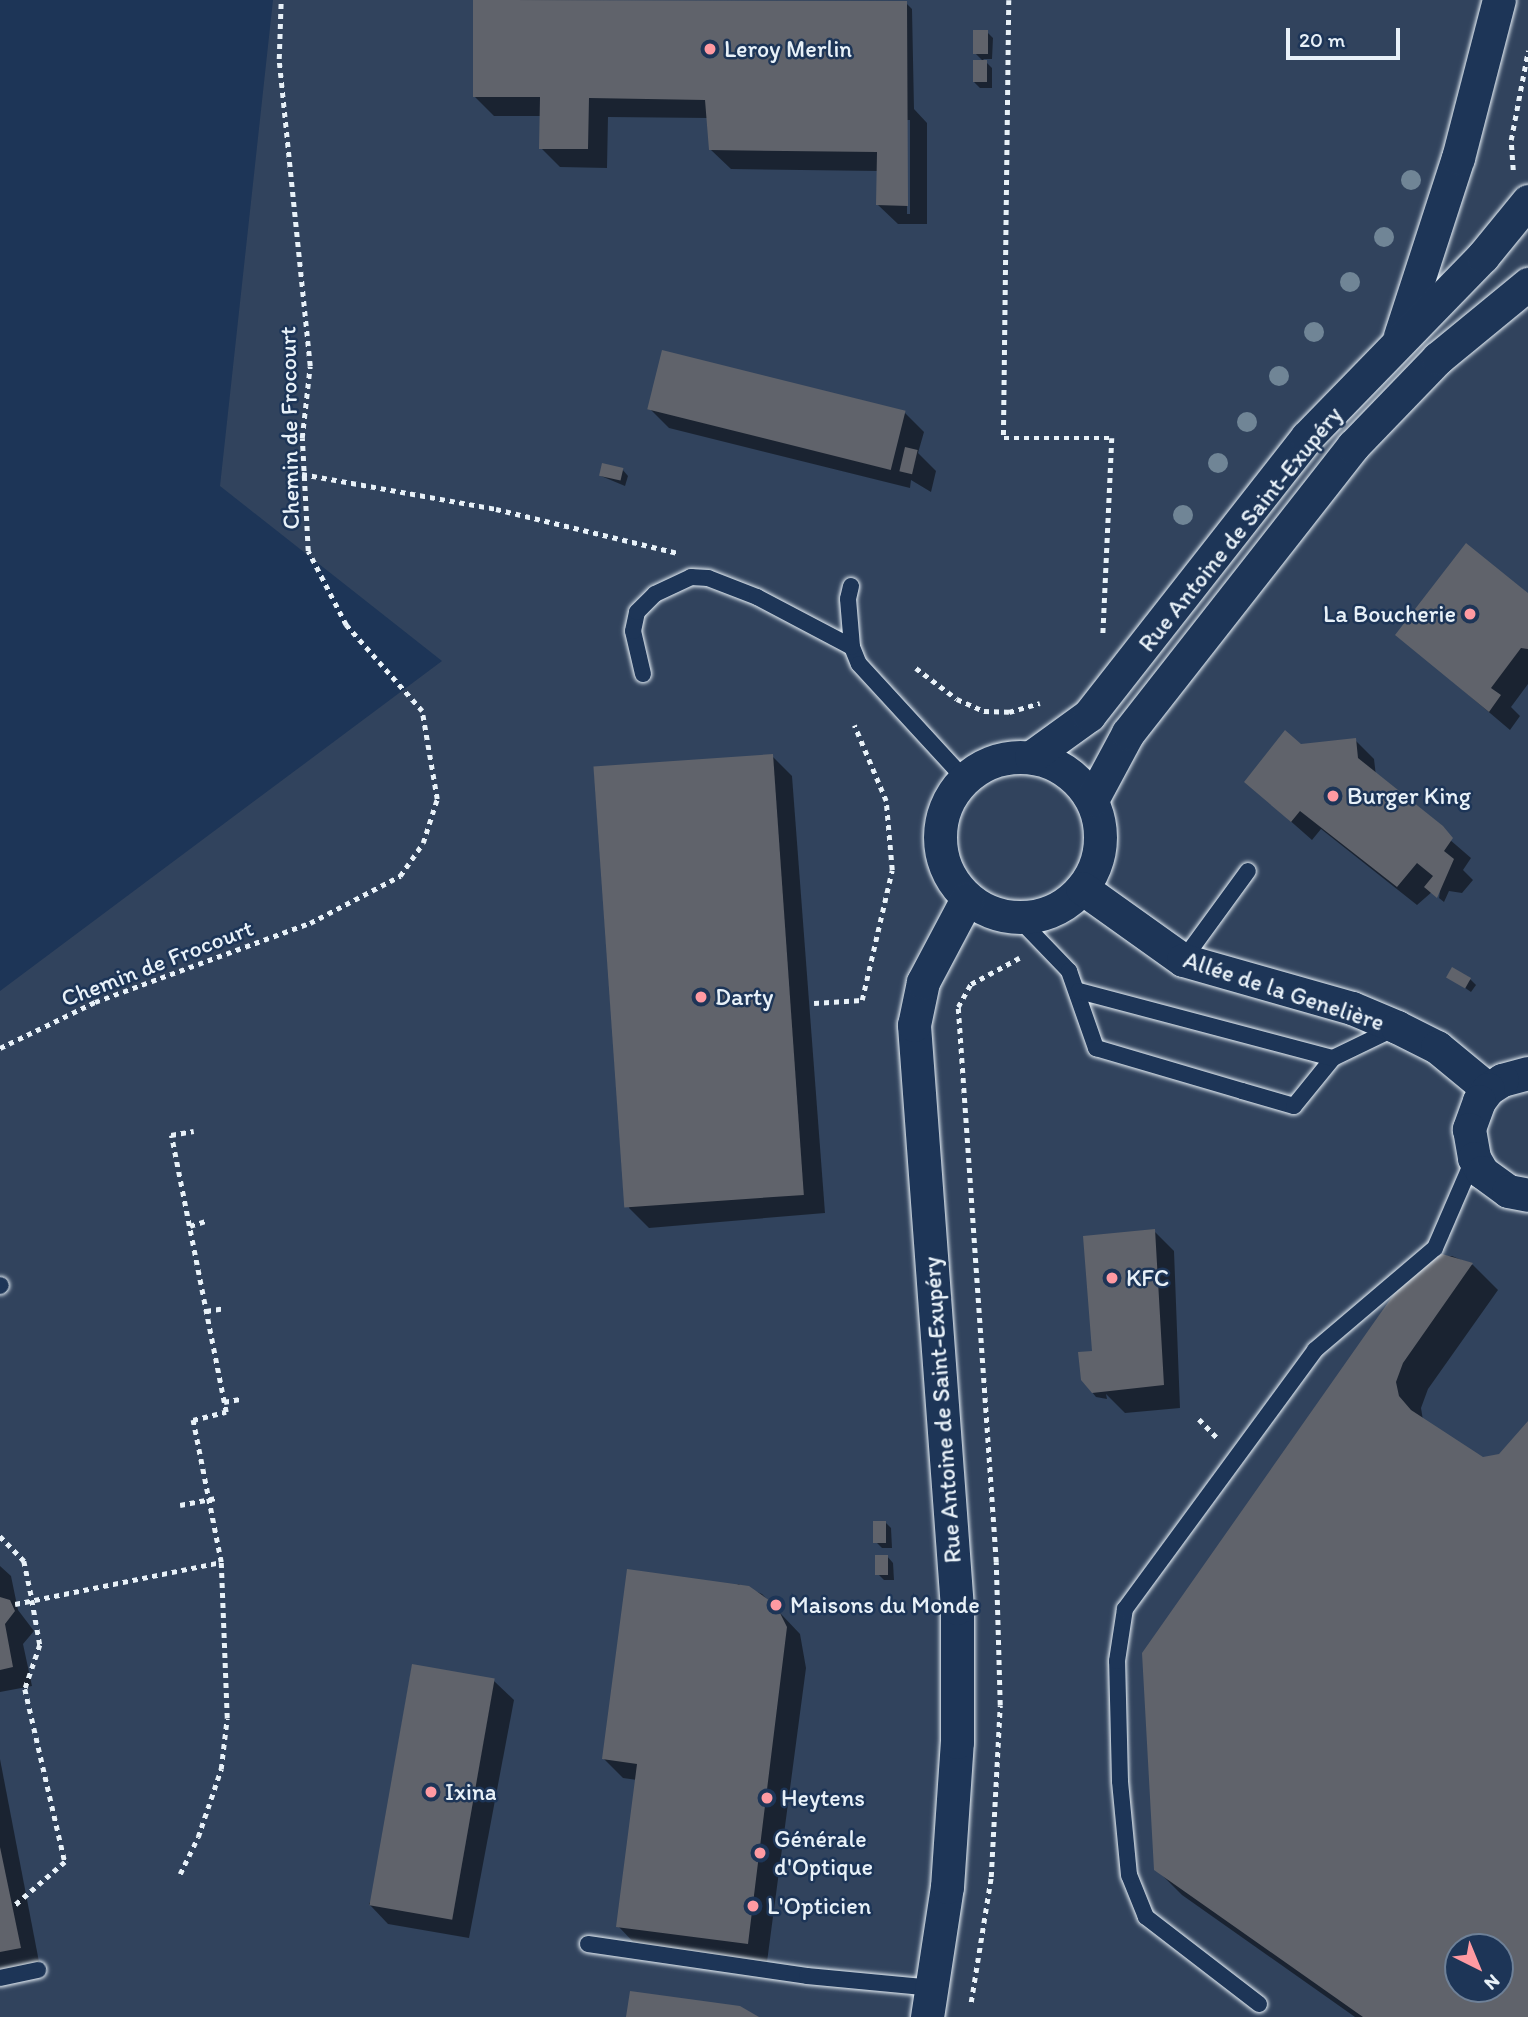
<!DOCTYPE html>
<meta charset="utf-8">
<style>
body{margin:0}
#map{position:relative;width:1528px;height:2017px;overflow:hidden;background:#1d3557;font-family:Itim,sans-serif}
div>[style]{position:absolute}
.built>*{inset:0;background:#31435d}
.shadow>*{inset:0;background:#0007}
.building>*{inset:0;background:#60636b;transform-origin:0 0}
.path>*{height:4.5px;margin-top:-2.25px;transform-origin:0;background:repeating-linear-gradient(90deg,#e8f1f8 0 5px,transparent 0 10px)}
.roads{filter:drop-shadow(0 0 2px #e8f1f8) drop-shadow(0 0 2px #e8f1f8)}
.lane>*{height:16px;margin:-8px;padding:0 8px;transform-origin:8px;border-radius:8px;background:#1d3557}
.street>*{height:33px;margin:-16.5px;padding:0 16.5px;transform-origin:16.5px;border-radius:16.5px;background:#1d3557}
.street>.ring{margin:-16.5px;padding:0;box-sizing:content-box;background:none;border:33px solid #1d3557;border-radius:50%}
.trees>*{width:20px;height:20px;margin:-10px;border-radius:50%;background:#708596}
.dots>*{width:19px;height:19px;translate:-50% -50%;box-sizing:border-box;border:4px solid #1d3557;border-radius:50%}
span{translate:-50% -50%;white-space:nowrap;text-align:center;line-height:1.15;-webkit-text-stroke:5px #1d3557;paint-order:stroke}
.poi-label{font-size:24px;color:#e8f1f8}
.left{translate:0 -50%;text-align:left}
.right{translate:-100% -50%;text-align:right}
.street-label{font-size:24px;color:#e8f1f8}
.north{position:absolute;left:1444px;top:1933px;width:70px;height:70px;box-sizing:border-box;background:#1d3557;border:2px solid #6e8097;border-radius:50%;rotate:137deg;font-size:19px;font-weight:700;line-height:28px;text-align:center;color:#e8f1f8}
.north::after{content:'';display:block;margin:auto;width:24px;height:32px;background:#ff9aa2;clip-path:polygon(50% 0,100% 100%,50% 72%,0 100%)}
.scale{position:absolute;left:1286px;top:28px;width:114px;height:32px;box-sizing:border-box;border:4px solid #e8f1f8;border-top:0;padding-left:9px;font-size:21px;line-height:24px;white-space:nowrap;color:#e8f1f8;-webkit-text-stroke:5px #1d3557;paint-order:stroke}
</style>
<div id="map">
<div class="built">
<i style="clip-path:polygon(evenodd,273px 0,1528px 0,1528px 2017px,0 2017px,0 991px,442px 661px,220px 486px,273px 0,1458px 1947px,1500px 1947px,1500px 1989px,1458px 1989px,1458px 1947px)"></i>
</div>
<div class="shadow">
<i style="clip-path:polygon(evenodd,475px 0,906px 3px,912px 9px,914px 109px,927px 123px,927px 224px,898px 224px,878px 205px,879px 171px,731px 169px,711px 150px,708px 118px,608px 117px,607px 168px,560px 167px,541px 148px,541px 116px,494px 116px,474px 96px,475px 0,907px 120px,910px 120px,910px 214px,907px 214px,907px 120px)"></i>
<i style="clip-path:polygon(987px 32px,993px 38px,992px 59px,983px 59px,992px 68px,992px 88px,980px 88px,974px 82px,984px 62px,975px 53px)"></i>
<i style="clip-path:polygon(649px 408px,904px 412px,924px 432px,918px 453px,936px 471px,931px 492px,911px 480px,910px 488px,669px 428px)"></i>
<i style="clip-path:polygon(622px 469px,628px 476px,625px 486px,601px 476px)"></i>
<i style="clip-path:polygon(1528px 595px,1528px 684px,1511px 707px,1520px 716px,1510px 730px,1398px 635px)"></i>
<i style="clip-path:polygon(1355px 740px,1374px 759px,1376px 776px,1471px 858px,1463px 870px,1473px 880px,1462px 893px,1449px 891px,1444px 902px,1439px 898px,1441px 884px,1417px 905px,1321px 829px,1312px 840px,1246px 782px,1301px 745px)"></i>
<i style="clip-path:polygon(772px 756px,792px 776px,825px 1213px,649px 1228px,629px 1208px)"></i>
<i style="clip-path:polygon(1448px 976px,1470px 979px,1476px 985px,1471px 992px)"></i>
<i style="clip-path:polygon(1154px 1231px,1174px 1251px,1180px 1408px,1125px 1413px,1106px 1394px,1107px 1399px,1096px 1397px,1082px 1380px)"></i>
<i style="clip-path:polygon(evenodd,1452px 1256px,1473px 1265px,1498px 1290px,1428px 1389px,1421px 1408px,1423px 1420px,1483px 1459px,1500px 1456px,1528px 1424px,1528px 2017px,1355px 2017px,1182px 1895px,1156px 1869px,1433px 1257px,1452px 1256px,1458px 1947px,1500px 1947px,1500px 1989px,1458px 1989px,1458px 1947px)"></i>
<i style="clip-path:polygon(885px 1522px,891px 1528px,892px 1548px,882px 1548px,876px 1542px)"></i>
<i style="clip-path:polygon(887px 1556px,893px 1563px,894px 1580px,884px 1580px,878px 1574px)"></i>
<i style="clip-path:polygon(0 1566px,11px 1576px,18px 1610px,34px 1631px,23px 1644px,32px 1686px,0 1692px)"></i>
<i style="clip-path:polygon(738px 1584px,762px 1594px,800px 1634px,806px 1668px,767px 1962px,637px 1946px,618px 1926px,637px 1780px,623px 1778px,604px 1759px)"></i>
<i style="clip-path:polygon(494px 1681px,514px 1700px,469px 1938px,388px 1924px,369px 1904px)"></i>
<i style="clip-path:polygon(0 1759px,40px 1967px,0 1975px)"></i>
</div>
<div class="building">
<i style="clip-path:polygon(473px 0,907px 1px,908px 206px,876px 205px,877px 152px,709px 150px,705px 100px,589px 98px,588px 149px,539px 149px,540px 97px,473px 97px)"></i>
<i style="left:973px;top:30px;width:15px;height:24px"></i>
<i style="left:973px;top:60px;width:14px;height:22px"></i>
<i style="left:662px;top:350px;width:251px;height:61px;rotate:14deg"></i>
<i style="left:905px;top:447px;width:13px;height:25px;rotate:13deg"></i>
<i style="left:602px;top:463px;width:22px;height:13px;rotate:13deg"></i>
<i style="clip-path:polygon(1466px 543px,1528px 593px,1528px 649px,1521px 648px,1491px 688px,1501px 695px,1489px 712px,1395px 635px)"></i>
<i style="clip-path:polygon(1285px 730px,1301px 744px,1356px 738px,1358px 758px,1443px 826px,1453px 838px,1444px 851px,1454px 859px,1437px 898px,1424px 887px,1433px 876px,1417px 863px,1397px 887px,1300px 811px,1291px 822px,1244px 782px)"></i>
<i style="left:773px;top:754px;width:442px;height:180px;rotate:86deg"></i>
<i style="left:1452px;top:967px;width:22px;height:12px;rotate:30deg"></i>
<i style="clip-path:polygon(1155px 1229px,1164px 1385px,1092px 1393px,1081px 1380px,1078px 1352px,1092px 1351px,1083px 1236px)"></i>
<i style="clip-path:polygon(evenodd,1442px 1254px,1473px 1263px,1403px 1363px,1396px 1382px,1399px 1396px,1411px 1410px,1483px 1457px,1499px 1454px,1528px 1421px,1528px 2017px,1363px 2017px,1154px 1870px,1142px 1653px,1415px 1264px,1442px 1254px,1458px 1947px,1500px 1947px,1500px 1989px,1458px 1989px,1458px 1947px)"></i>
<i style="left:873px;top:1521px;width:13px;height:22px"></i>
<i style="left:875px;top:1555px;width:13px;height:20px"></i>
<i style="clip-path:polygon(627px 1569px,749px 1586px,776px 1605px,787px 1627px,748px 1944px,616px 1927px,637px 1764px,602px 1759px)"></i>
<i style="clip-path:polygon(0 1597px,10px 1600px,15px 1611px,5px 1624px,13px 1667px,0 1670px)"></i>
<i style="left:412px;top:1664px;width:84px;height:245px;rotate:10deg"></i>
<i style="clip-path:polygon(0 1847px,21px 1948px,0 1952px)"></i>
<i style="clip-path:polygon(630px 1991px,740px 2006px,759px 2017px,626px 2017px)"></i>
</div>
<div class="path">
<i style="left:1009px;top:0;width:438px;rotate:90.7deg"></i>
<i style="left:1004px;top:438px;width:108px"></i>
<i style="left:1112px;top:438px;width:199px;rotate:92.6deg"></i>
<i style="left:1513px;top:170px;width:30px;rotate:-94deg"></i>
<i style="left:1511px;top:140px;width:91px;rotate:-79.2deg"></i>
<i style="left:302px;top:474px;width:197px;rotate:10.2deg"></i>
<i style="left:496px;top:509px;width:187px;rotate:13.6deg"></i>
<i style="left:916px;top:668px;width:51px;rotate:37.1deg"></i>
<i style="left:957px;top:699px;width:30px;rotate:24deg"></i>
<i style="left:984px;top:711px;width:25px;rotate:2deg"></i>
<i style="left:1009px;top:712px;width:32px;rotate:-16deg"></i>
<i style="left:814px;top:1003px;width:48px;rotate:-3.6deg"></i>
<i style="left:862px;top:1000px;width:133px;rotate:-77deg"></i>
<i style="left:892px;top:870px;width:69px;rotate:-95deg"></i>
<i style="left:886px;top:801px;width:82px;rotate:-112.8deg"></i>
<i style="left:0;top:1048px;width:106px;rotate:-25.8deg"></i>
<i style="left:95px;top:1002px;width:229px;rotate:-20.2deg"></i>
<i style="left:310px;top:923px;width:102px;rotate:-27.6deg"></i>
<i style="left:400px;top:876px;width:40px;rotate:-55.1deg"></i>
<i style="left:423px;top:843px;width:46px;rotate:-72.3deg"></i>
<i style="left:437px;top:799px;width:89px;rotate:-99.7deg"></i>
<i style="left:422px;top:711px;width:115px;rotate:-131.5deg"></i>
<i style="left:346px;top:625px;width:83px;rotate:-117.2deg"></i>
<i style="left:308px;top:551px;width:113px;rotate:-93deg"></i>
<i style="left:302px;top:438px;width:72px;rotate:-83.7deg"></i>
<i style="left:310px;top:366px;width:309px;rotate:-95.8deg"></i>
<i style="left:279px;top:59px;width:59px;rotate:-88.1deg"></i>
<i style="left:190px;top:1226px;width:16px;rotate:-18deg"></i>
<i style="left:206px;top:1311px;width:18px;rotate:-9deg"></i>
<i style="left:224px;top:1402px;width:16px;rotate:-11deg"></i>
<i style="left:1199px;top:1419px;width:28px;rotate:46deg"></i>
<i style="left:180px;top:1505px;width:38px;rotate:-11deg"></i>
<i style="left:0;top:1536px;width:35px;rotate:46deg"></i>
<i style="left:24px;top:1561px;width:40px;rotate:78deg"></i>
<i style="left:32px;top:1600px;width:46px;rotate:79.9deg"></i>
<i style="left:40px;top:1645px;width:46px;rotate:108.8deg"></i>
<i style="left:25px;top:1689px;width:178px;rotate:77deg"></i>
<i style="left:65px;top:1862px;width:69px;rotate:139.1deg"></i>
<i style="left:15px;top:1604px;width:210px;rotate:-11.5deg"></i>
<i style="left:180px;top:1874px;width:41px;rotate:-64.1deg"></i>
<i style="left:198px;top:1837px;width:72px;rotate:-71.3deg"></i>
<i style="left:221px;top:1769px;width:51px;rotate:-83.3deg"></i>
<i style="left:227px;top:1718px;width:156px;rotate:-92.2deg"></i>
<i style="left:221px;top:1562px;width:145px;rotate:-101.2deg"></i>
<i style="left:193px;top:1420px;width:34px;rotate:-14deg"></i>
<i style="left:226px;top:1412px;width:282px;rotate:-101.2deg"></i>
<i style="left:171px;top:1135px;width:23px;rotate:-10deg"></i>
<i style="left:971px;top:2002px;width:127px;rotate:-80.9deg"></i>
<i style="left:991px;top:1877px;width:172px;rotate:-87deg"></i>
<i style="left:1000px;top:1705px;width:143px;rotate:-91.6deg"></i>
<i style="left:996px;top:1562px;width:556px;rotate:-93.92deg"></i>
<i style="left:958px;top:1007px;width:26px;rotate:-61deg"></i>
<i style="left:971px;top:984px;width:55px;rotate:-28.4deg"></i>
</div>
<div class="roads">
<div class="lane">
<i style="left:851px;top:586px;width:13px;rotate:103deg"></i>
<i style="left:848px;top:599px;width:48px;rotate:85.2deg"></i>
<i style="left:852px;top:647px;width:18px;rotate:68deg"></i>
<i style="left:859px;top:664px;width:155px;rotate:47.4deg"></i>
<i style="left:643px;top:674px;width:44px;rotate:-103.1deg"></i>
<i style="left:633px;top:631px;width:19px;rotate:-78deg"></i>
<i style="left:637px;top:612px;width:25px;rotate:-45deg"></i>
<i style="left:655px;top:594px;width:40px;rotate:-25deg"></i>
<i style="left:691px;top:577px;width:17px;rotate:3deg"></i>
<i style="left:708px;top:578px;width:53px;rotate:21.2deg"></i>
<i style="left:757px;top:597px;width:107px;rotate:27.8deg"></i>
<i style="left:1018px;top:918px;width:74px;rotate:46.1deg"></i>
<i style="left:1069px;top:971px;width:82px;rotate:70.7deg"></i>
<i style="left:1096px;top:1048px;width:152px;rotate:16.4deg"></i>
<i style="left:1242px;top:1091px;width:54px;rotate:16.1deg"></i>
<i style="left:1294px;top:1106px;width:62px;rotate:-50.9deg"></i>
<i style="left:1333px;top:1058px;width:69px;rotate:-25.8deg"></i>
<i style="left:1183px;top:960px;width:110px;rotate:-53.9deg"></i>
<i style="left:1079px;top:991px;width:263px;rotate:14.8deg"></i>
<i style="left:0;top:1286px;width:1px;rotate:-45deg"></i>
<i style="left:588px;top:1944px;width:221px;rotate:8.3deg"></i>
<i style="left:807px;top:1976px;width:127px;rotate:5.4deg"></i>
<i style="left:0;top:1978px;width:39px;rotate:-12deg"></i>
<i style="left:1259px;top:2004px;width:143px;rotate:-142.4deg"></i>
<i style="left:1146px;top:1917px;width:45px;rotate:-112deg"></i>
<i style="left:1129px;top:1875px;width:94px;rotate:-95.5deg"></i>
<i style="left:1120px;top:1781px;width:120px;rotate:-91.4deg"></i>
<i style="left:1117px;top:1661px;width:53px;rotate:-81.3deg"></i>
<i style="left:1125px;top:1609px;width:321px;rotate:-53.7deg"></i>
<i style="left:1315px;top:1350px;width:157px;rotate:-40.4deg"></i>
<i style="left:1435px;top:1248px;width:98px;rotate:-66.6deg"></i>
</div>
<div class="street">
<i style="left:1400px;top:336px;width:187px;rotate:-72deg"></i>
<i style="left:1458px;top:158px;width:163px;rotate:-75.5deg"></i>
<i class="ring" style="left:940px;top:757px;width:127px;height:127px"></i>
<i style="left:1031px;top:757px;width:72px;rotate:-35.9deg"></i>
<i style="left:1089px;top:715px;width:353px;rotate:-51.9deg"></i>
<i style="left:1307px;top:437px;width:252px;rotate:-45.8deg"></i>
<i style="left:1483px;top:256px;width:71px;rotate:-50.7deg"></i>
<i style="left:1092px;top:800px;width:76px;rotate:-61.8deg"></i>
<i style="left:1128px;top:733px;width:365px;rotate:-51.9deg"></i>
<i style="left:1353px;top:446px;width:122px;rotate:-46deg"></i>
<i style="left:1438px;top:358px;width:117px;rotate:-39.4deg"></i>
<i style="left:1082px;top:888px;width:124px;rotate:35.5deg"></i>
<i style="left:1183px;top:960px;width:176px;rotate:15.9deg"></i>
<i style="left:1352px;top:1008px;width:49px;rotate:22.9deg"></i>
<i style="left:1397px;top:1027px;width:45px;rotate:26.6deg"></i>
<i style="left:1437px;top:1047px;width:66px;rotate:39.5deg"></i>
<i style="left:1528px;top:1073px;width:27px;rotate:165deg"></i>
<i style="left:1502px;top:1080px;width:17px;rotate:147deg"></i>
<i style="left:1488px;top:1089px;width:15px;rotate:127deg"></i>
<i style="left:1479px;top:1101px;width:30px;rotate:110deg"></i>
<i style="left:1469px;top:1129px;width:29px;rotate:80deg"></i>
<i style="left:1474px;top:1158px;width:16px;rotate:60deg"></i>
<i style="left:1482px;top:1172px;width:32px;rotate:36deg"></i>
<i style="left:1508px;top:1191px;width:20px;rotate:11deg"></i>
<i style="left:927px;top:2017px;width:132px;rotate:-81.3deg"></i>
<i style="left:947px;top:1887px;width:145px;rotate:-86.1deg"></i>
<i style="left:957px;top:1742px;width:134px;rotate:-90deg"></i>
<i style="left:957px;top:1608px;width:585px;rotate:-94.22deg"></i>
<i style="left:914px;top:1025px;width:44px;rotate:-78.2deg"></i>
<i style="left:923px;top:982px;width:94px;rotate:-62.1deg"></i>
</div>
</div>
<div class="trees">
<i style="left:1411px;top:180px"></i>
<i style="left:1384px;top:237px"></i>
<i style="left:1350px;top:282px"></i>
<i style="left:1314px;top:332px"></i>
<i style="left:1279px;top:376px"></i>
<i style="left:1247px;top:422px"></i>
<i style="left:1218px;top:463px"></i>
<i style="left:1183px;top:515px"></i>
</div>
<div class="dots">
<i style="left:710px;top:49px;background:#ff9aa2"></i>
<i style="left:1470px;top:614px;background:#ff9aa2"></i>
<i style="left:1333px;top:796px;background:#ff9aa2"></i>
<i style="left:701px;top:997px;background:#ff9aa2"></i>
<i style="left:1112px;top:1278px;background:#ff9aa2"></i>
<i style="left:776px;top:1605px;background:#ff9aa2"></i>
<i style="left:431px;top:1792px;background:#ff9aa2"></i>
<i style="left:767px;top:1798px;background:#ff9aa2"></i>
<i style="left:760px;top:1853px;background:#ff9aa2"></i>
<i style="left:753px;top:1906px;background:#ff9aa2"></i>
</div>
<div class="poi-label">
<span class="left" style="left:724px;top:49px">Leroy Merlin</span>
<span class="right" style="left:1456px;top:614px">La Boucherie</span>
<span class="left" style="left:1347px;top:796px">Burger King</span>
<span class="left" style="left:715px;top:997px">Darty</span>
<span class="left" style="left:1126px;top:1278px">KFC</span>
<span class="left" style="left:790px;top:1605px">Maisons du Monde</span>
<span class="left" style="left:445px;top:1792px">Ixina</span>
<span class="left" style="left:781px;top:1798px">Heytens</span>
<span class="left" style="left:774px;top:1853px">Générale<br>d'Optique</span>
<span class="left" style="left:767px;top:1906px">L'Opticien</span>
</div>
<div class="street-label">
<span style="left:289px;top:428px;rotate:-91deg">Chemin de Frocourt</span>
<span style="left:1240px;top:529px;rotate:-51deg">Rue Antoine de Saint-Exupéry</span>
<span style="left:157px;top:963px;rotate:-21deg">Chemin de Frocourt</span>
<span style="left:1284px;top:991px;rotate:18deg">Allée de la Genelière</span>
<span style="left:942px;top:1410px;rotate:-94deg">Rue Antoine de Saint-Exupéry</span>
</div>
<div class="north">N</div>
<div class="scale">20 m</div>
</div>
